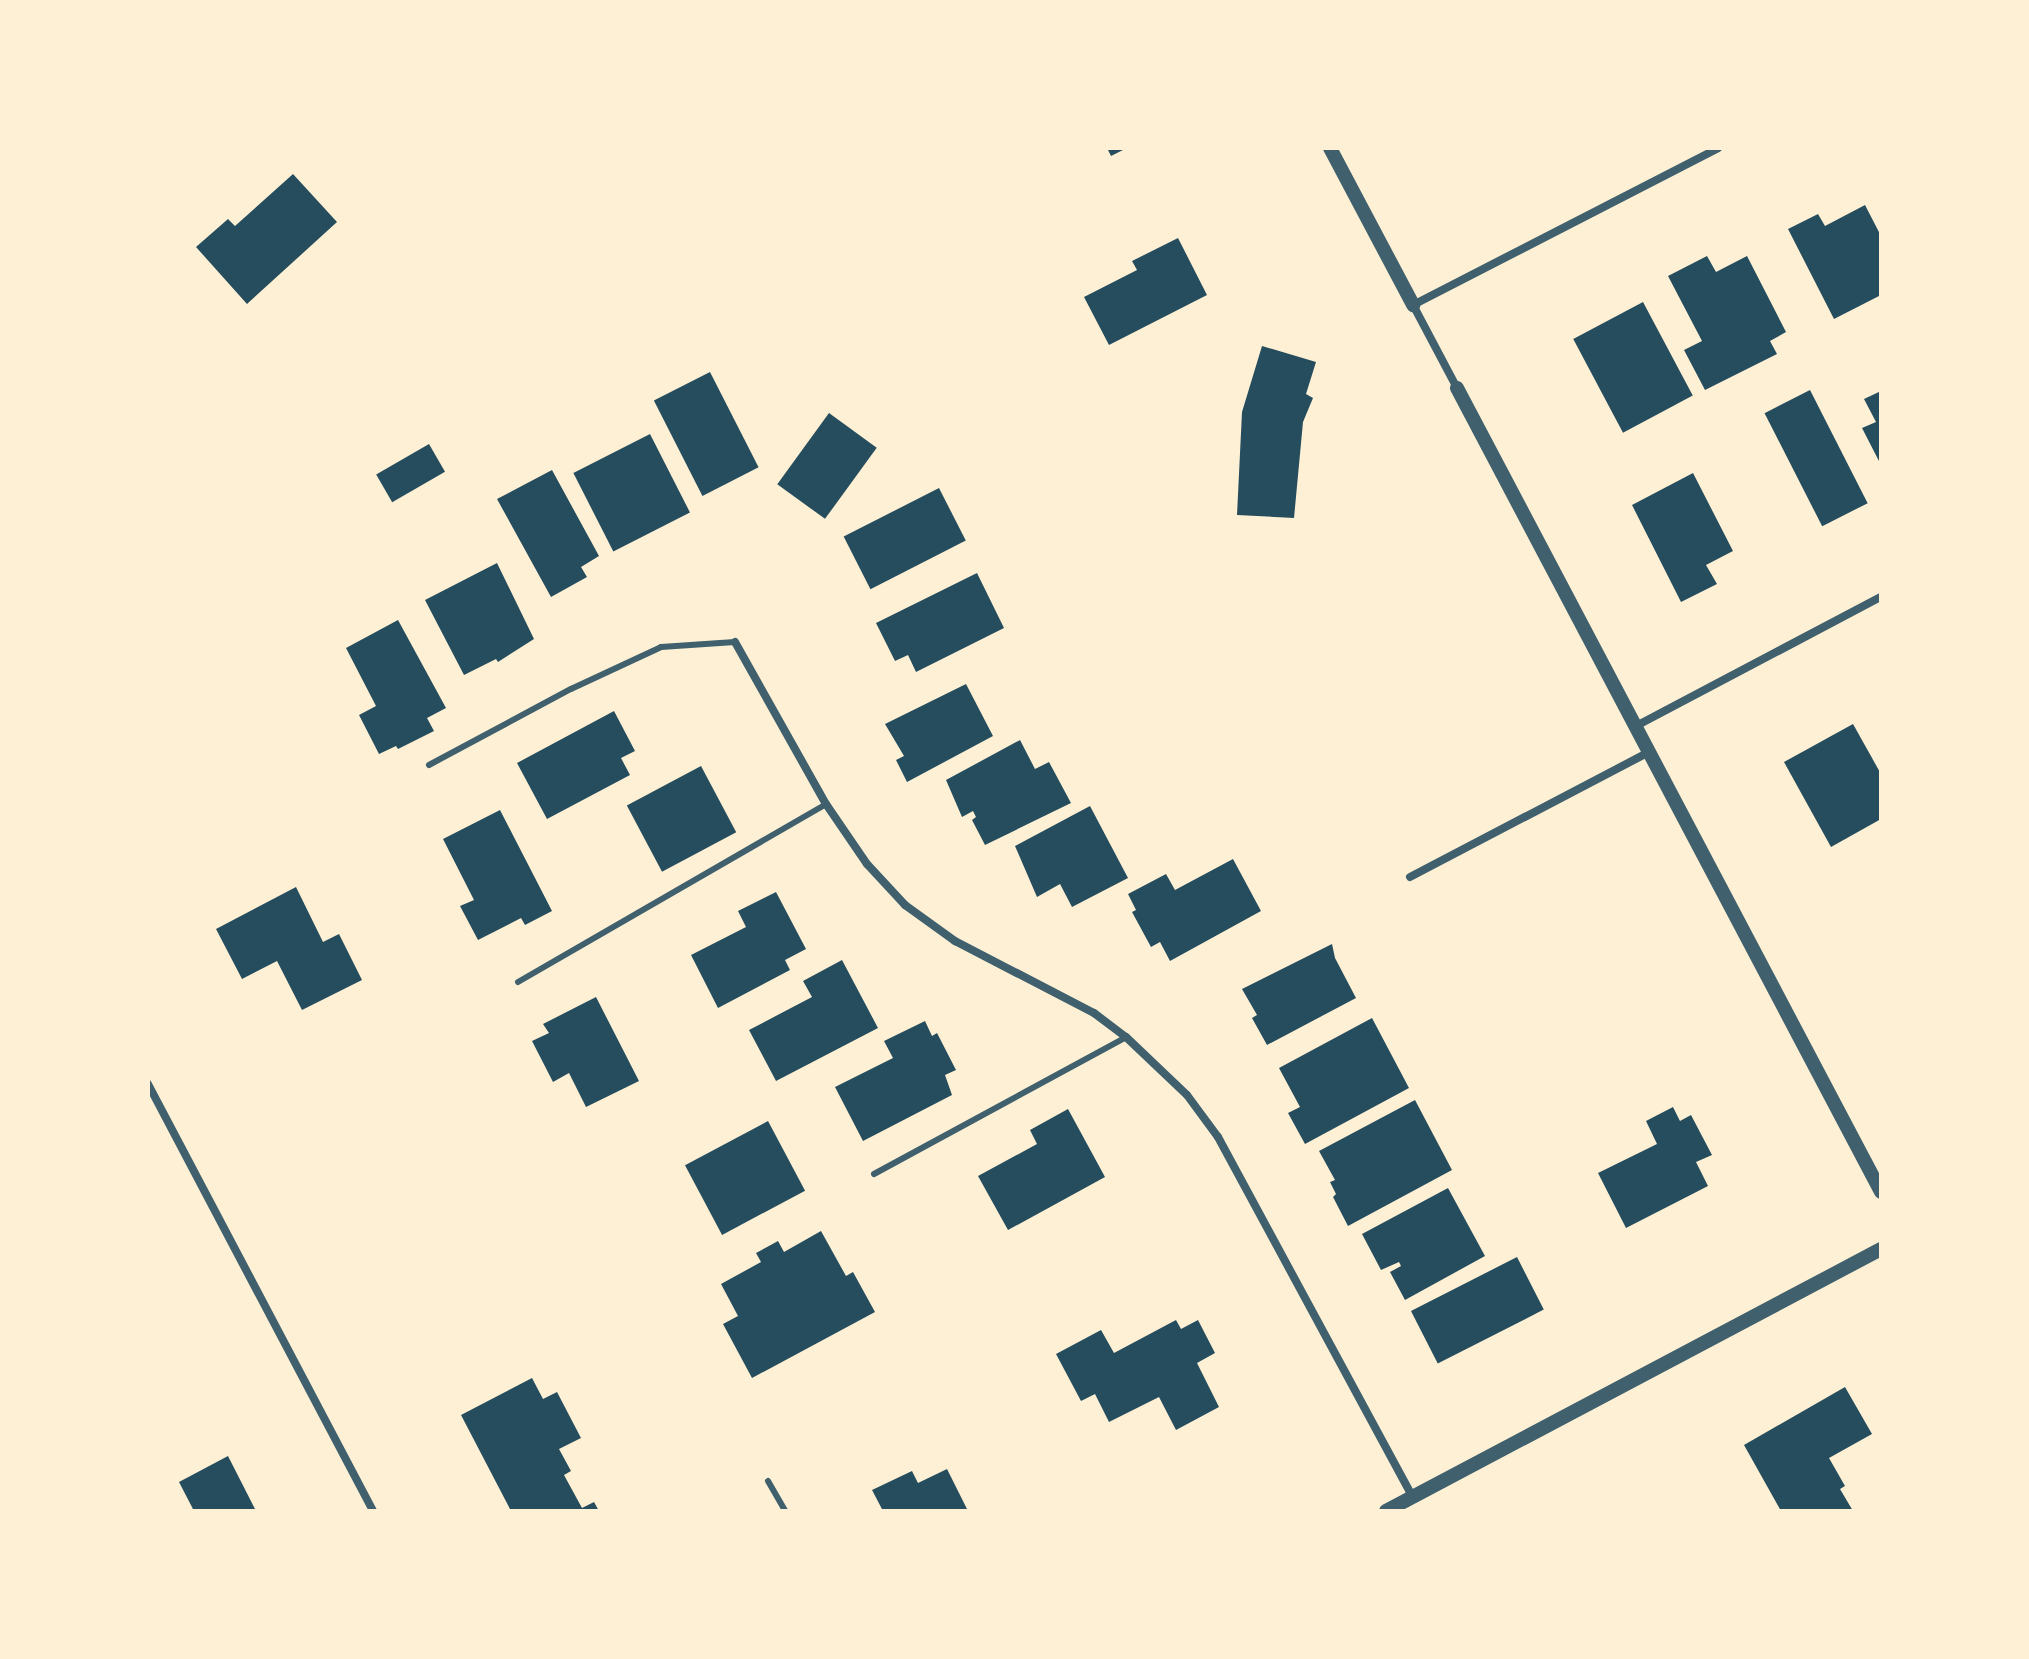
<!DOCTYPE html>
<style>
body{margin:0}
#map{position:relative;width:2029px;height:1659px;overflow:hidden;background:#fdf0d5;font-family:"Archivo Narrow",sans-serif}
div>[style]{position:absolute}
.building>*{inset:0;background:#264d5e;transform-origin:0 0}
.service>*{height:6px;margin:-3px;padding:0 3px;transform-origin:3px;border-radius:3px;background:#3f606c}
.minor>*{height:8px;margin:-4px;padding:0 4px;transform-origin:4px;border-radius:4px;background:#3f606c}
.tertiary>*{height:14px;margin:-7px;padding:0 7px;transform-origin:7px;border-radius:7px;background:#3f606c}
span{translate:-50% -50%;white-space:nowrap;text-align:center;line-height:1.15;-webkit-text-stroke:6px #fdf0d5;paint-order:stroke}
.frame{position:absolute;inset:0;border:150px solid #fdf0d5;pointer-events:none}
</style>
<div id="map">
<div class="building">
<i style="clip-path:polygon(1107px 148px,1127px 148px,1111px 156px)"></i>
<i style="clip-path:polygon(293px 174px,337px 222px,247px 304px,196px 247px,228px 219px,235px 226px)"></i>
<i style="clip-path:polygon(1865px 205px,1881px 236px,1881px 295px,1834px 319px,1788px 229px,1818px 214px,1825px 226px)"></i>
<i style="clip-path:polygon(1178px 238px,1207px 295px,1109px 345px,1084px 297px,1137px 270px,1132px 261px)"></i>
<i style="clip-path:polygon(1707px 256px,1716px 272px,1747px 256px,1786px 332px,1770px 341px,1777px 354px,1705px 390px,1684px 350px,1702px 341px,1668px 276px)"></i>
<i style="left:1643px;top:302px;width:106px;height:79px;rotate:62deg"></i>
<i style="clip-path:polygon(1262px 346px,1316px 362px,1306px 394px,1313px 398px,1303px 422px,1294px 518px,1237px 515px,1242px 412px)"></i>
<i style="left:710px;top:372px;width:107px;height:63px;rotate:63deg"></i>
<i style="left:1810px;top:390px;width:127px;height:51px;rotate:63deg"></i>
<i style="clip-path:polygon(1881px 391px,1881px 465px,1862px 428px,1876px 422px,1864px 399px)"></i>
<i style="left:829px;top:413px;width:59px;height:88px;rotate:36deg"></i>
<i style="left:650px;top:434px;width:88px;height:86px;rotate:63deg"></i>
<i style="left:429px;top:444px;width:32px;height:61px;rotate:60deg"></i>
<i style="clip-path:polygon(552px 470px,599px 556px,581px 567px,587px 577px,551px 597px,497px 499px)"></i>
<i style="clip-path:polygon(1693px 473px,1733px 551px,1706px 565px,1717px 584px,1681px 602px,1632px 505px)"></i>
<i style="left:939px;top:488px;width:59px;height:107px;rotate:63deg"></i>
<i style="clip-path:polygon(497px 563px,534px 639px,498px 662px,496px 659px,464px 675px,425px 600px)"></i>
<i style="clip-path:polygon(977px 573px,1004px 628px,916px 672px,908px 655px,895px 661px,876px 623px)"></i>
<i style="clip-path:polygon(398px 620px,446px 708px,427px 718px,434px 731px,398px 749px,396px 746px,379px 754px,359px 715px,376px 706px,346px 648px)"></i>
<i style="clip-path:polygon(966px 684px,993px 736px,907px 782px,896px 760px,904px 756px,885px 724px)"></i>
<i style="clip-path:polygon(614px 711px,635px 751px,621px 758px,630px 775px,547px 819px,517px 763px)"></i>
<i style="clip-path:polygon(1853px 724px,1881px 774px,1881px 819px,1831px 847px,1784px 762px)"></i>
<i style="clip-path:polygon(1020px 740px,1035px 769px,1049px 762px,1071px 803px,985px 845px,972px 820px,976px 817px,973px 811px,962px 817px,946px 780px)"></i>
<i style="left:701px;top:766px;width:75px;height:84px;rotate:62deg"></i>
<i style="clip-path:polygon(1090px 806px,1128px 878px,1072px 907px,1060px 884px,1037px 897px,1015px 846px)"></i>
<i style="clip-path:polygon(500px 810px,552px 911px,525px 925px,521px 918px,478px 940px,460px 906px,474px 900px,443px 839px)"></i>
<i style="clip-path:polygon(1233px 859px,1261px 911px,1170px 961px,1160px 942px,1151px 947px,1132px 912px,1136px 910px,1128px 894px,1166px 874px,1175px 890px)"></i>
<i style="clip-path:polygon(296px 887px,323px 942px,339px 934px,362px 980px,302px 1010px,277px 961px,242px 979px,216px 929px)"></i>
<i style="clip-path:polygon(776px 892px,806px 949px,785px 960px,790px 970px,718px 1008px,691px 955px,746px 927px,738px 911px)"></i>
<i style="clip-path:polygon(1332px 944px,1335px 958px,1356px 998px,1267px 1045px,1252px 1018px,1257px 1015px,1242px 989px)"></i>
<i style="clip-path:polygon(842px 960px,878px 1028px,776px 1081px,749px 1030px,812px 997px,803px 981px)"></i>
<i style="clip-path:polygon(596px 997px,639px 1081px,586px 1107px,569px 1073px,553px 1082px,532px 1041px,549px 1033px,543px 1024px)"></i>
<i style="clip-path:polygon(1372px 1018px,1409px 1088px,1305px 1144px,1288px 1113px,1300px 1107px,1279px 1068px)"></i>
<i style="clip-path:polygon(925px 1021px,932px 1036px,937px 1033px,956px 1070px,945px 1075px,952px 1095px,863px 1141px,835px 1087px,893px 1058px,884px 1041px)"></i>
<i style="clip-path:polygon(1415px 1100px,1452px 1170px,1348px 1226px,1333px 1197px,1336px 1194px,1330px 1182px,1335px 1180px,1319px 1151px)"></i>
<i style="clip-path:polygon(1673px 1107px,1680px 1121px,1691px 1115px,1712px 1155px,1696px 1162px,1708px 1186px,1626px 1228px,1598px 1173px,1657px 1144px,1646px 1121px)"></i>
<i style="clip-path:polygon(1068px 1109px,1105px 1177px,1008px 1230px,978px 1176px,1037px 1144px,1030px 1130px)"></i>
<i style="left:768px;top:1121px;width:79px;height:94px;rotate:62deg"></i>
<i style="clip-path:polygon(1448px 1188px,1485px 1256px,1405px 1300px,1390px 1272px,1401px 1266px,1399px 1262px,1381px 1270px,1362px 1234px)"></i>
<i style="clip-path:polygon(821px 1231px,846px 1276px,853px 1272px,875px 1312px,752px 1378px,723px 1324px,738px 1316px,721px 1284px,761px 1262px,756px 1253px,778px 1241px,784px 1252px)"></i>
<i style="left:1517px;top:1257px;width:59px;height:119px;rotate:63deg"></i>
<i style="clip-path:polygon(1176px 1320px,1181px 1329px,1198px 1320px,1215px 1353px,1197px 1363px,1219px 1407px,1176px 1430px,1159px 1397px,1109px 1422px,1095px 1394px,1081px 1401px,1056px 1354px,1101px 1330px,1114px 1353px)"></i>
<i style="clip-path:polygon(532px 1378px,543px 1399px,557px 1392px,581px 1438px,559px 1449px,571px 1471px,564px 1475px,582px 1508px,594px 1502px,599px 1511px,511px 1511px,461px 1415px)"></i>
<i style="clip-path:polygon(1845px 1387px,1872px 1434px,1829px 1458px,1845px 1486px,1840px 1489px,1853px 1511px,1781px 1511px,1744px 1445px)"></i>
<i style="clip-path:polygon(228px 1456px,256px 1511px,194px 1511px,179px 1482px)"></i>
<i style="clip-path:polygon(947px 1469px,968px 1511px,883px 1511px,872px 1490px,912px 1471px,918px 1483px)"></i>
</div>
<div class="service">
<i style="left:429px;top:765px;width:161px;rotate:-28.2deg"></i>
<i style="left:571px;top:689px;width:99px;rotate:-25deg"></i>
<i style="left:661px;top:647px;width:74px;rotate:-3.9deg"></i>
<i style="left:518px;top:982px;width:356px;rotate:-30deg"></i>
<i style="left:874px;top:1174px;width:287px;rotate:-28.5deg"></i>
<i style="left:768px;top:1481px;width:34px;rotate:60deg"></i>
</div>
<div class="minor">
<i style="left:1457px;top:388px;width:94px;rotate:-117.9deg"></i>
<i style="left:1413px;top:305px;width:343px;rotate:-27.2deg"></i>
<i style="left:735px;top:642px;width:186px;rotate:60.7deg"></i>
<i style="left:826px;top:804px;width:73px;rotate:55.7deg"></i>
<i style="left:867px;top:864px;width:56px;rotate:47.2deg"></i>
<i style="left:905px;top:905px;width:62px;rotate:35.8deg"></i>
<i style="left:955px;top:941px;width:157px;rotate:27.4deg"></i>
<i style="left:1094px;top:1013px;width:40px;rotate:37deg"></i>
<i style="left:1126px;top:1037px;width:84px;rotate:43.6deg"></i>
<i style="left:1187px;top:1095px;width:52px;rotate:53.6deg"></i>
<i style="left:1218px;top:1137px;width:409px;rotate:61.6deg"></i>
<i style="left:1636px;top:726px;width:277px;rotate:-27.8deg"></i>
<i style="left:1410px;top:877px;width:270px;rotate:-27.6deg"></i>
<i style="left:148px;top:1084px;width:483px;rotate:62.2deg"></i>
</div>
<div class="tertiary">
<i style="left:1330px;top:148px;width:178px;rotate:62.1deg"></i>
<i style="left:1457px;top:388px;width:909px;rotate:62.19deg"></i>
<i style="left:1386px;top:1511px;width:560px;rotate:-27.89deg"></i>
</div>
<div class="frame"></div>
</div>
